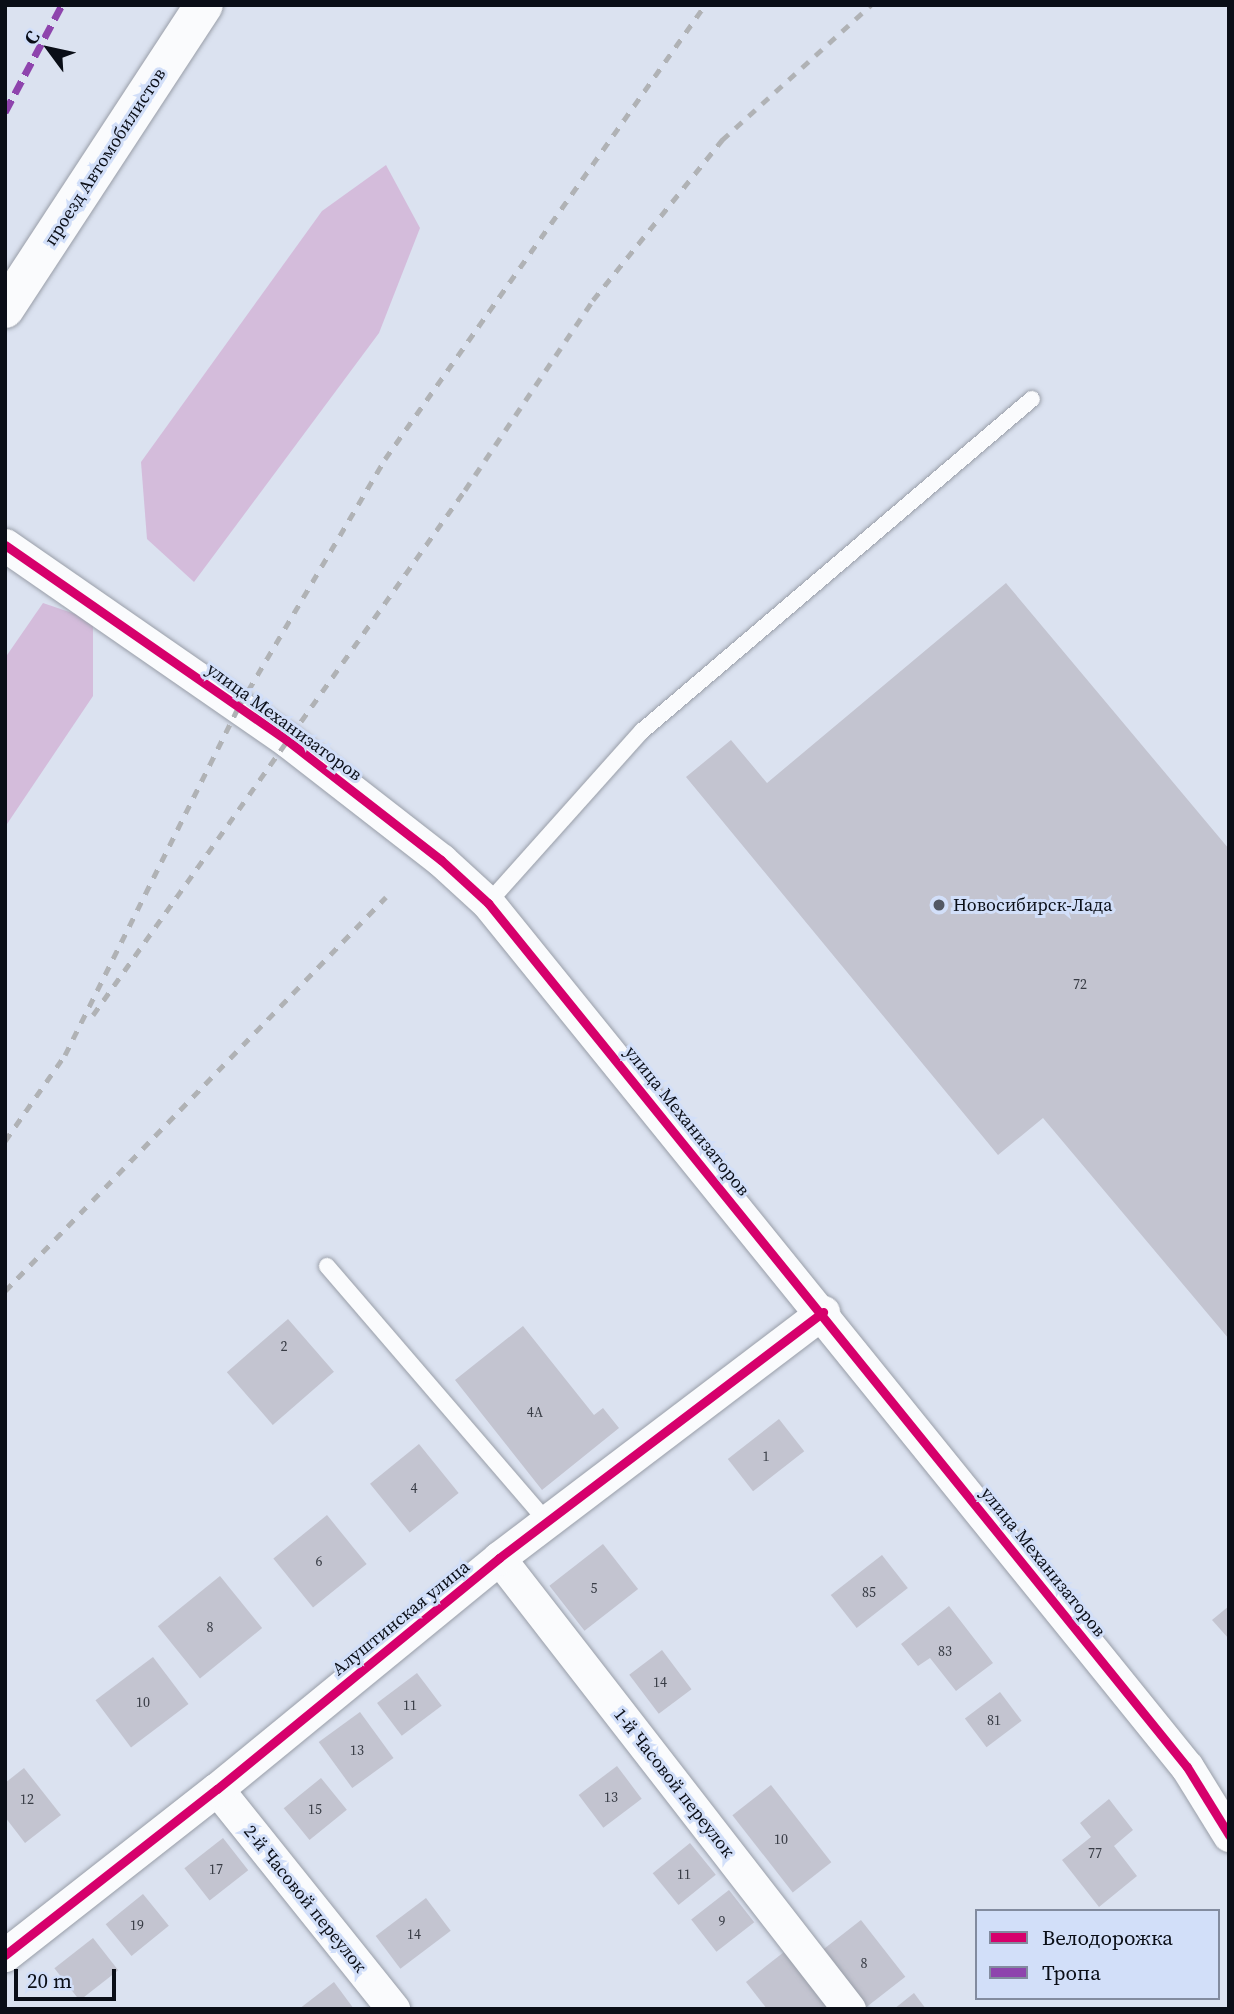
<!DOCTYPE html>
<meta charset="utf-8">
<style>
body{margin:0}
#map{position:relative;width:1234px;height:2014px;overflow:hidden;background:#dbe2f0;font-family:"Source Serif 4",serif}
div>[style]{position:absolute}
.forest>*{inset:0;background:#d4bcdb}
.building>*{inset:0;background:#c3c4d0;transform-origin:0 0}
.roads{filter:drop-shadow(0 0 2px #999ea8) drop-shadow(0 0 2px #999ea8)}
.lane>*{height:16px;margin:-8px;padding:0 8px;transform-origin:8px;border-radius:8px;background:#fafbfd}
.street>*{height:33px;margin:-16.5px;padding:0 16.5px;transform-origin:16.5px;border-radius:16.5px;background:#fafbfd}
.secondary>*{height:38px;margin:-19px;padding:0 19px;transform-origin:19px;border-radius:19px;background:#fafbfd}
.rail>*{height:5px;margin-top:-2.5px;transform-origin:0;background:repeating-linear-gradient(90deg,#b0b2b5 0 9px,transparent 0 18px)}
.quiet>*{height:7px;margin-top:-3.5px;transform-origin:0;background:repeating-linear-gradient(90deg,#8e44ad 0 14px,transparent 0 21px)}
.cycleway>*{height:9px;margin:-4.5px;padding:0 4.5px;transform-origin:4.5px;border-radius:4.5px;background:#d6006c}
.dots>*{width:19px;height:19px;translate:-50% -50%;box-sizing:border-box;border:4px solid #d2dff9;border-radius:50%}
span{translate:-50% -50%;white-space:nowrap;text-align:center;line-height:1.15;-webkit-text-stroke:6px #d2dff9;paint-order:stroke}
.number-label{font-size:14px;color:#383c45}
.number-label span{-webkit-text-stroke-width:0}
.street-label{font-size:18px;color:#0a0e17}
.poi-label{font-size:18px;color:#0a0e17}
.left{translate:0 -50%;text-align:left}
.frame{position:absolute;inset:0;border:7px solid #0a0e17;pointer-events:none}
.legend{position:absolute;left:975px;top:1909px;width:245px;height:91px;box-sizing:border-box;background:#d2dff9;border:2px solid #828b9f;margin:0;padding:9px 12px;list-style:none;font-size:21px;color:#0a0e17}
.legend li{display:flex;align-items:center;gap:14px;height:35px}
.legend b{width:35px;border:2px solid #828b9f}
.north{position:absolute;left:14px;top:14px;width:70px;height:70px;-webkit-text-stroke:5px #d2dff9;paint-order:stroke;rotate:303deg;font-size:19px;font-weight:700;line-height:28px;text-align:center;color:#0a0e17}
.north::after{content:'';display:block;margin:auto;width:24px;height:32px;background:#0a0e17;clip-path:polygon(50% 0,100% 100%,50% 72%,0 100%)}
.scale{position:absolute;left:14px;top:1969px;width:102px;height:32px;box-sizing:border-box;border:4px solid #0a0e17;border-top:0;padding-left:9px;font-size:21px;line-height:24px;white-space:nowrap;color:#0a0e17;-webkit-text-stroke:5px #d2dff9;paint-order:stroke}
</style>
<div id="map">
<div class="forest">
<i style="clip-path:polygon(386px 165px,420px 228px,379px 333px,194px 582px,147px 539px,141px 462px,322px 211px)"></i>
<i style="clip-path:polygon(43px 603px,93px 620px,93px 696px,5px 827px,5px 658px)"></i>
</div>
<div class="building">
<i style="clip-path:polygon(1006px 583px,1229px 849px,1229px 1339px,1043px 1118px,998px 1155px,686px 777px,731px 740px,767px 783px)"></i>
<i style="left:288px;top:1319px;width:70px;height:81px;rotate:49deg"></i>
<i style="clip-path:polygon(523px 1326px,594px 1415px,603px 1408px,619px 1428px,542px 1490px,455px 1380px)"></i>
<i style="left:779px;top:1419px;width:41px;height:65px;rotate:52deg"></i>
<i style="left:419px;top:1444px;width:63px;height:63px;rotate:51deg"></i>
<i style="left:327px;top:1515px;width:63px;height:69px;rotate:51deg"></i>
<i style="left:603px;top:1544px;width:57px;height:68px;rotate:52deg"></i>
<i style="left:882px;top:1555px;width:42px;height:65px;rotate:52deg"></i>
<i style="left:220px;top:1576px;width:67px;height:80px;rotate:51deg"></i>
<i style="clip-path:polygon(949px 1606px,993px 1663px,956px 1691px,930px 1658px,918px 1666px,901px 1644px)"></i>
<i style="clip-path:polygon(1229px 1606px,1229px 1639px,1212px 1620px)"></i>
<i style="left:662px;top:1650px;width:49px;height:41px;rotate:53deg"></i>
<i style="left:153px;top:1657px;width:59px;height:72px;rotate:53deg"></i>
<i style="left:417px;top:1673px;width:41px;height:50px;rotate:53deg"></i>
<i style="left:1000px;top:1692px;width:36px;height:44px;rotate:53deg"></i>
<i style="left:360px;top:1712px;width:57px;height:51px;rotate:54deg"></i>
<i style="left:617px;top:1766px;width:41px;height:48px;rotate:53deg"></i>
<i style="clip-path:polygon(24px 1768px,61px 1815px,25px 1843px,5px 1817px,5px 1783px)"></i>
<i style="left:321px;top:1778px;width:41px;height:48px;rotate:51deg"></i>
<i style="left:771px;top:1785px;width:98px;height:49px;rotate:52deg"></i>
<i style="clip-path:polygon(1109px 1799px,1133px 1830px,1114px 1846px,1137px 1876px,1099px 1907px,1062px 1860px,1091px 1837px,1080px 1823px)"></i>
<i style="left:223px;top:1838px;width:41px;height:49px;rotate:52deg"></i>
<i style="left:690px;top:1843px;width:41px;height:48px;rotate:51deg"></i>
<i style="left:729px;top:1890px;width:41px;height:48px;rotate:52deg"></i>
<i style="left:143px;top:1894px;width:41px;height:48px;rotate:51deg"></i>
<i style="left:426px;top:1898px;width:41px;height:63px;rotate:53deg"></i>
<i style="left:861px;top:1920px;width:72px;height:48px;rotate:52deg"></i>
<i style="left:93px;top:1938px;width:41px;height:49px;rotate:52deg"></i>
<i style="clip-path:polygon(784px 1952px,828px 2009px,767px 2009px,746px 1982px)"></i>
<i style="clip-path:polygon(334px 1982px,354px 2009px,299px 2009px)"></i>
<i style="clip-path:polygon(914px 1993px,926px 2009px,894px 2009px)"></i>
</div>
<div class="roads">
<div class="lane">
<i style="left:488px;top:903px;width:231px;rotate:-48.2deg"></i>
<i style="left:642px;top:731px;width:512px;rotate:-40.41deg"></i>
<i style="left:327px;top:1266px;width:339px;rotate:49.3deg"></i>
</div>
<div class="street">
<i style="left:5px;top:545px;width:344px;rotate:34.7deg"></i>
<i style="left:288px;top:741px;width:194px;rotate:37.9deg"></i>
<i style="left:441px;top:860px;width:64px;rotate:42.5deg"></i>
<i style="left:488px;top:903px;width:1111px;rotate:51.03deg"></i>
<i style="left:1187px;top:1767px;width:80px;rotate:58.3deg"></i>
<i style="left:499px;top:1558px;width:571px;rotate:52.19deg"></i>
<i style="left:217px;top:1789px;width:282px;rotate:51.3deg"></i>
<i style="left:5px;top:1955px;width:269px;rotate:-38.1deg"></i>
<i style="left:217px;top:1789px;width:365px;rotate:-39.3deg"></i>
<i style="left:499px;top:1558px;width:407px;rotate:-37.2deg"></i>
</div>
<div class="secondary">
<i style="left:5px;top:309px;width:363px;rotate:-56.8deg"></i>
</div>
</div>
<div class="rail">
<i style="left:93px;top:1015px;width:643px;rotate:-54.68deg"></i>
<i style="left:465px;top:490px;width:229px;rotate:-56deg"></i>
<i style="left:593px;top:300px;width:206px;rotate:-51.1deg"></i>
<i style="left:722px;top:140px;width:201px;rotate:-42.2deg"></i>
<i style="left:5px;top:1141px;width:105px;rotate:-55.1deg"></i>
<i style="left:65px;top:1055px;width:390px;rotate:-63.5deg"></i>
<i style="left:239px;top:706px;width:287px;rotate:-59.4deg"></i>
<i style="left:385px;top:459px;width:555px;rotate:-54.82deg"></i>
<i style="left:5px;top:1291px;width:548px;rotate:-45.96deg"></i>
</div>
<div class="quiet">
<i style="left:5px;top:112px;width:121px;rotate:-62deg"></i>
</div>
<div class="cycleway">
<i style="left:5px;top:545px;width:344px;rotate:34.7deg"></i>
<i style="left:288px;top:741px;width:194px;rotate:37.9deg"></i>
<i style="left:441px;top:860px;width:64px;rotate:42.5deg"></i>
<i style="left:488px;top:903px;width:1111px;rotate:51.03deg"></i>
<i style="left:1187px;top:1767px;width:80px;rotate:58.3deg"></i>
<i style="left:5px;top:1955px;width:269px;rotate:-38.1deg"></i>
<i style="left:217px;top:1789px;width:365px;rotate:-39.3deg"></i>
<i style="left:499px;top:1558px;width:407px;rotate:-37.2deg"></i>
</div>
<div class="dots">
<i style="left:939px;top:905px;background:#535863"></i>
</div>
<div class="number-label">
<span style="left:1080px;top:984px">72</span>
<span style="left:284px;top:1346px">2</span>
<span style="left:535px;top:1412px">4А</span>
<span style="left:766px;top:1456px">1</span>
<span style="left:414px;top:1488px">4</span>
<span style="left:319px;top:1561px">6</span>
<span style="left:594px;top:1588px">5</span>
<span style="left:869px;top:1592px">85</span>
<span style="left:210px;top:1627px">8</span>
<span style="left:945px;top:1651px">83</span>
<span style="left:660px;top:1682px">14</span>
<span style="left:143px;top:1702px">10</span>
<span style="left:410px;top:1705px">11</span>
<span style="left:994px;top:1720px">81</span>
<span style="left:357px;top:1750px">13</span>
<span style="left:611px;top:1797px">13</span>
<span style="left:27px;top:1799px">12</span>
<span style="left:315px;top:1809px">15</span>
<span style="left:781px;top:1839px">10</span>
<span style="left:1095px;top:1853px">77</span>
<span style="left:216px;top:1869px">17</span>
<span style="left:684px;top:1874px">11</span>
<span style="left:722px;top:1921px">9</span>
<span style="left:137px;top:1925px">19</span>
<span style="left:414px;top:1934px">14</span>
<span style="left:864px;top:1963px">8</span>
</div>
<div class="street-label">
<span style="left:105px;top:157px;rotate:-57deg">проезд Автомобилистов</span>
<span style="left:284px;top:722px;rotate:36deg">улица Механизаторов</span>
<span style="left:687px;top:1121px;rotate:51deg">улица Механизаторов</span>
<span style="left:1043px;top:1562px;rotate:51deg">улица Механизаторов</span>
<span style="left:401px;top:1618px;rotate:-39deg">Алуштинская улица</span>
<span style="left:674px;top:1783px;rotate:52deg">1-й Часовой переулок</span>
<span style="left:305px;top:1899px;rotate:51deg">2-й Часовой переулок</span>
</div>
<div class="poi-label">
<span class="left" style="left:953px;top:905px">Новосибирск-Лада</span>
</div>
<div class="frame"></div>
<ul class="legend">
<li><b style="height:9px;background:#d6006c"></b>Велодорожка</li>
<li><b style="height:9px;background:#8e44ad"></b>Тропа</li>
</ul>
<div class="north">С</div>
<div class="scale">20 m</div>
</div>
